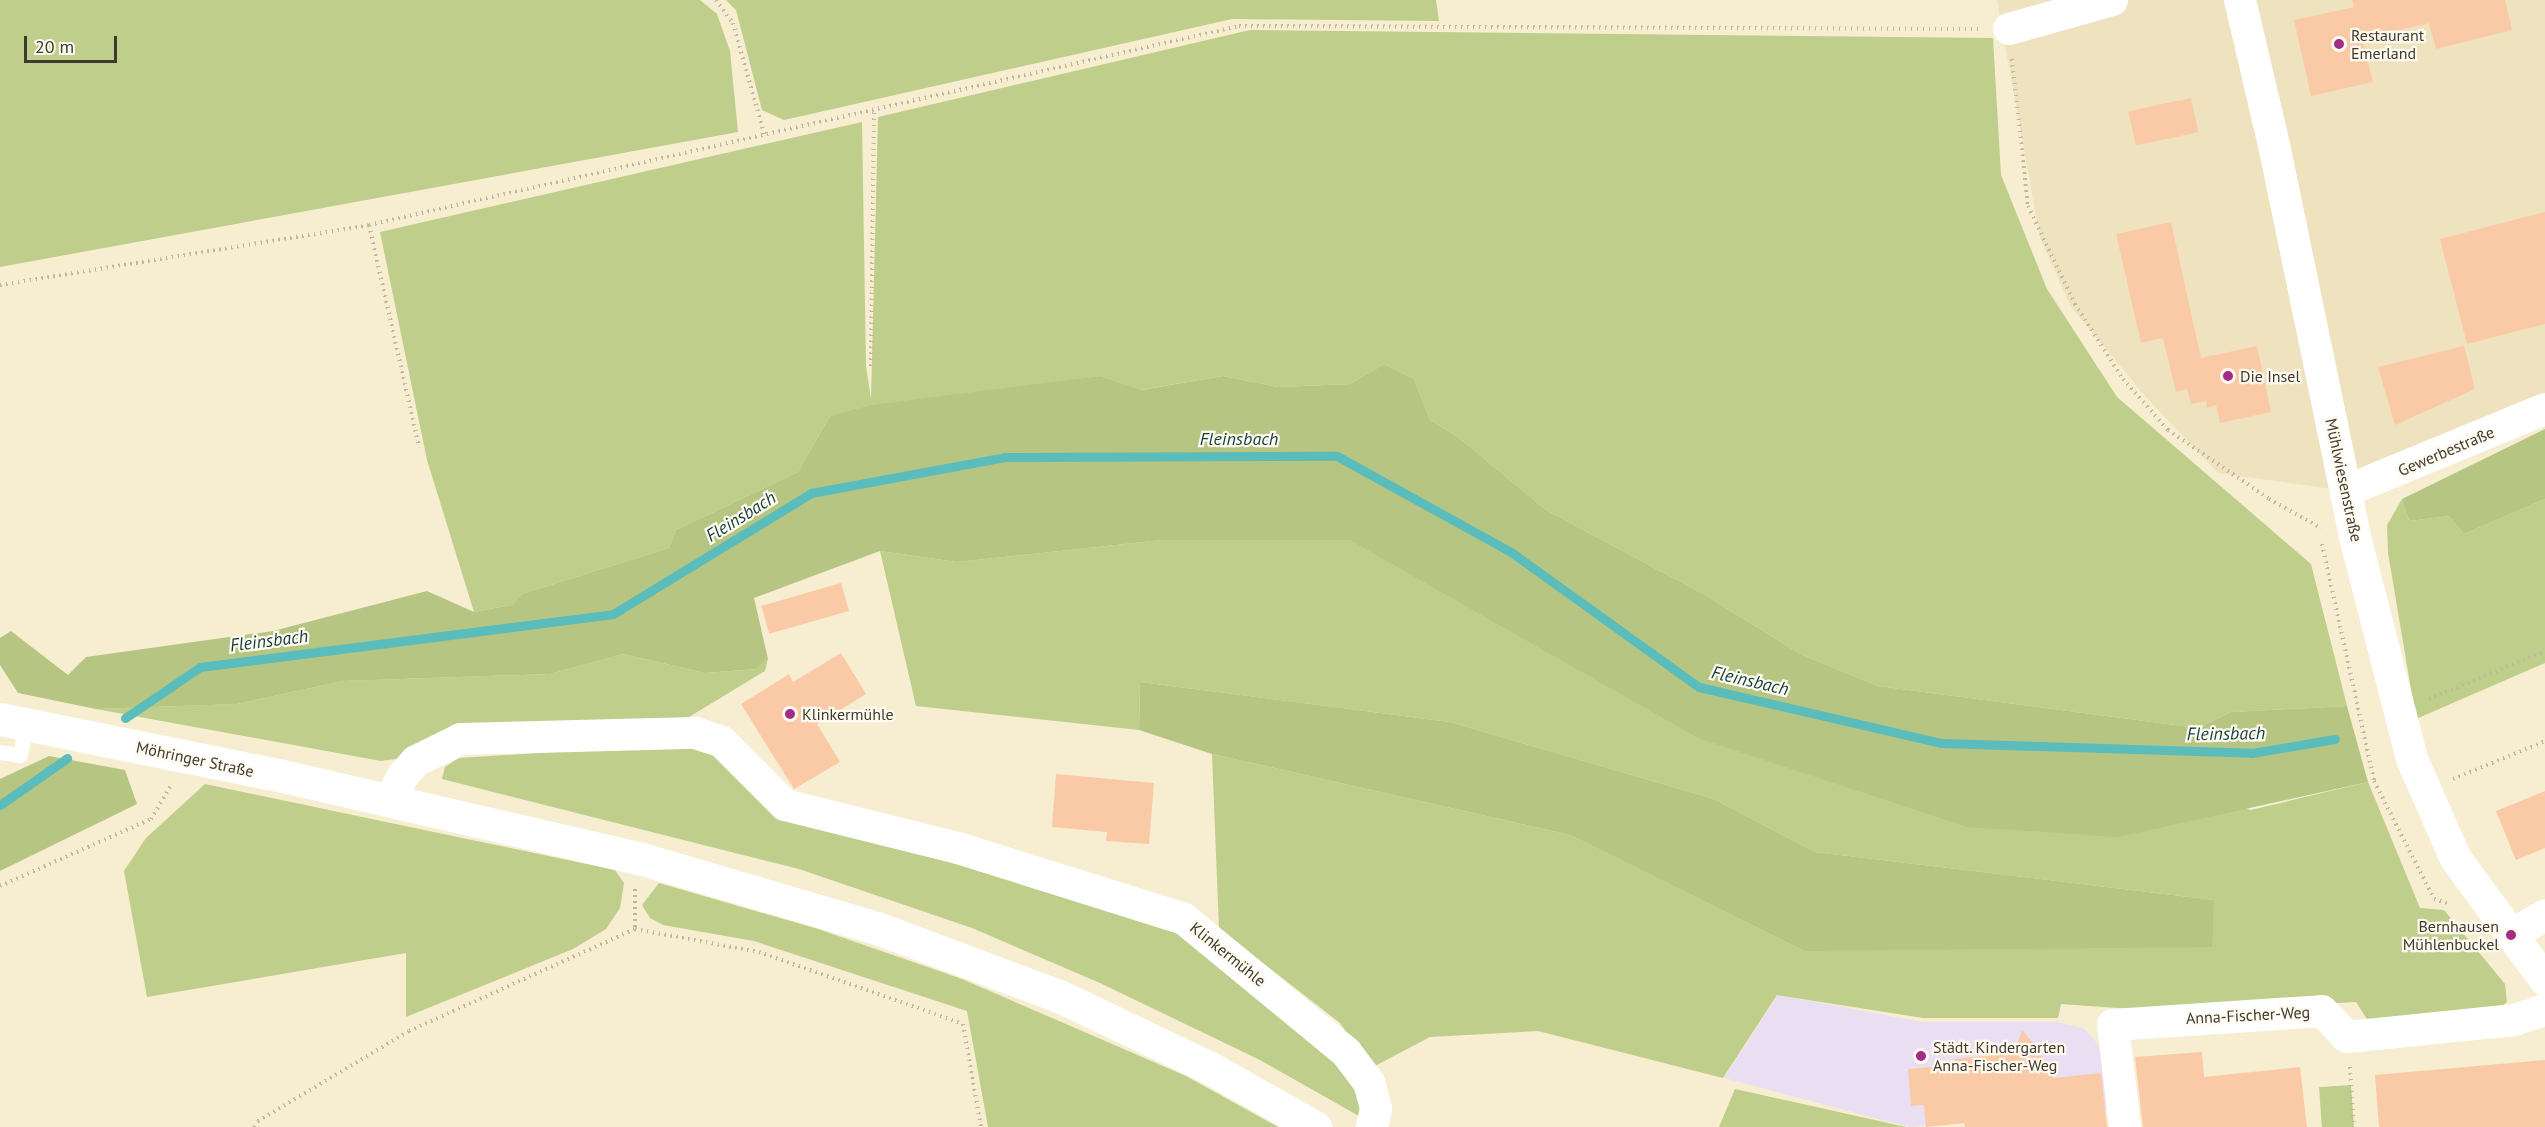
<!DOCTYPE html>
<meta charset="utf-8">
<style>
body{margin:0}
#map{position:relative;width:2545px;height:1127px;overflow:hidden;background:#f7edd1;font-family:"PT Sans",sans-serif}
div>[style]{position:absolute}
.built>*{inset:0;background:#efe2bf}
.education>*{inset:0;background:#eadef3}
.green>*{inset:0;background:#bfce8a;transform-origin:0 0}
.forest>*{inset:0;background:#b7c582}
.stream>*{height:9px;margin:-4.5px;padding:0 4.5px;transform-origin:4.5px;border-radius:4.5px;background:#5bbcbc}
.building>*{inset:0;background:#facaa6;transform-origin:0 0}
.path>*{height:4px;margin-top:-2px;transform-origin:0;background:repeating-linear-gradient(90deg,#bfb7a0 0 1.5px,transparent 0 6px)}
.lane>*{height:15px;margin:-7.5px;padding:0 7.5px;transform-origin:7.5px;border-radius:7.5px;background:#fff}
.street>*{height:32px;margin:-16px;padding:0 16px;transform-origin:16px;border-radius:16px;background:#fff}
.secondary>*{height:33px;margin:-16.5px;padding:0 16.5px;transform-origin:16.5px;border-radius:16.5px;background:#fff}
.dots>*{width:16px;height:16px;translate:-50% -50%;box-sizing:border-box;border:3px solid #fffaef;border-radius:50%}
span{translate:-50% -50%;white-space:nowrap;text-align:center;line-height:1.15;-webkit-text-stroke:4.5px #fffaef;paint-order:stroke}
.poi-label{font-size:16px;color:#3e3a2f}
.left{translate:0 -50%;text-align:left}
.right{translate:-100% -50%;text-align:right}
.street-label{font-size:16px;color:#3e3a2f}
.water-label{font-size:18px;color:#113f40;font-style:italic}
.scale{position:absolute;left:24px;top:36px;width:93px;height:27px;box-sizing:border-box;border:3px solid #3e3a2f;border-top:0;padding-left:8px;font-size:18px;line-height:21px;white-space:nowrap;color:#3e3a2f;-webkit-text-stroke:4px #fffaef;paint-order:stroke}
</style>
<div id="map">
<div class="built">
<i style="clip-path:polygon(1997px 0,2545px 0,2545px 409px,2346px 491px,2218px 473px,2146px 397px,2071px 307px,2040px 238px)"></i>
</div>
<div class="education">
<i style="clip-path:polygon(1778px 995px,1921px 1022px,2057px 1022px,2083px 1028px,2099px 1045px,2108px 1067px,2109px 1109px,1909px 1127px,1724px 1078px)"></i>
</div>
<div class="green">
<i style="clip-path:polygon(0 0,700px 0,717px 14px,730px 51px,738px 132px,0 267px)"></i>
<i style="clip-path:polygon(726px 0,1436px 0,1439px 21px,1232px 19px,784px 120px,762px 110px,736px 10px)"></i>
<i style="clip-path:polygon(1250px 30px,1993px 38px,2001px 175px,2047px 289px,2117px 397px,2311px 564px,2347px 706px,2231px 712px,2198px 728px,1878px 686px,1800px 654px,1705px 595px,1546px 510px,1458px 437px,1430px 420px,1414px 379px,1384px 364px,1350px 384px,1278px 387px,1223px 376px,1140px 390px,1100px 376px,830px 416px,798px 472px,676px 530px,669px 548px,522px 594px,512px 605px,474px 612px,427px 460px,380px 232px,862px 122px,866px 366px,871px 399px,878px 117px)"></i>
<i style="clip-path:polygon(2402px 499px,2409px 521px,2449px 516px,2464px 534px,2545px 499px,2545px 663px,2416px 719px,2388px 553px,2387px 525px)"></i>
<i style="clip-path:polygon(1162px 540px,1351px 540px,1433px 586px,2251px 810px,2368px 782px,2420px 908px,2444px 910px,2505px 984px,2507px 1002px,2490px 1016px,2372px 1027px,2356px 1002px,2173px 1012px,2061px 1004px,2058px 1018px,1923px 1018px,1777px 995px,1723px 1078px,1538px 1031px,1430px 1037px,1371px 1068px,1340px 1023px,1219px 929px,1212px 754px,1570px 835px,1804px 951px,2214px 900px,1815px 852px,1714px 799px,1450px 722px,1140px 682px,1139px 730px,916px 706px,880px 551px,957px 562px)"></i>
<i style="clip-path:polygon(623px 654px,705px 673px,756px 669px,768px 659px,765px 671px,684px 720px,381px 761px,96px 709px,237px 704px,343px 681px,550px 674px)"></i>
<i style="clip-path:polygon(679px 744px,710px 752px,773px 809px,1179px 929px,1316px 1029px,1363px 1090px,1359px 1116px,1260px 1060px,1100px 983px,972px 928px,799px 869px,442px 779px,445px 767px,459px 758px)"></i>
<i style="clip-path:polygon(205px 784px,615px 870px,624px 883px,620px 908px,606px 929px,573px 949px,406px 1017px,406px 953px,147px 997px,124px 871px,146px 838px)"></i>
<i style="clip-path:polygon(659px 883px,818px 929px,962px 979px,1186px 1076px,1278px 1127px,988px 1127px,967px 1011px,754px 941px,663px 925px,650px 918px,642px 905px)"></i>
<i style="left:2351px;top:1085px;width:42px;height:32px;rotate:86deg"></i>
<i style="clip-path:polygon(1735px 1089px,1906px 1127px,1719px 1127px)"></i>
</div>
<div class="forest">
<i style="clip-path:polygon(1384px 364px,1414px 379px,1430px 420px,1458px 437px,1546px 510px,1705px 595px,1800px 654px,1878px 686px,2198px 728px,2231px 712px,2347px 706px,2368px 782px,2118px 837px,1967px 827px,1698px 738px,1350px 540px,1162px 540px,957px 562px,880px 551px,754px 598px,768px 659px,756px 669px,705px 673px,623px 654px,550px 674px,343px 681px,237px 704px,96px 709px,18px 693px,0 665px,0 638px,11px 631px,68px 675px,86px 657px,273px 631px,427px 591px,474px 612px,512px 605px,522px 594px,669px 548px,676px 530px,798px 472px,830px 416px,872px 405px,1100px 376px,1141px 390px,1223px 376px,1278px 387px,1350px 384px)"></i>
<i style="clip-path:polygon(2545px 429px,2545px 499px,2464px 534px,2449px 516px,2409px 521px,2402px 499px)"></i>
<i style="clip-path:polygon(1140px 682px,1450px 722px,1714px 799px,1815px 852px,2214px 900px,2212px 947px,1804px 951px,1570px 835px,1212px 754px,1139px 730px)"></i>
<i style="clip-path:polygon(49px 756px,125px 770px,137px 804px,0 871px,0 779px)"></i>
</div>
<div class="stream">
<i style="left:125px;top:718px;width:91px;rotate:-34.2deg"></i>
<i style="left:200px;top:667px;width:416px;rotate:-7.3deg"></i>
<i style="left:613px;top:614px;width:232px;rotate:-31.4deg"></i>
<i style="left:811px;top:493px;width:197px;rotate:-10.5deg"></i>
<i style="left:1005px;top:457px;width:332px;rotate:-0.2deg"></i>
<i style="left:1337px;top:456px;width:199px;rotate:28.9deg"></i>
<i style="left:1511px;top:552px;width:231px;rotate:35.7deg"></i>
<i style="left:1699px;top:687px;width:249px;rotate:13deg"></i>
<i style="left:1942px;top:743px;width:310px;rotate:1.8deg"></i>
<i style="left:2252px;top:753px;width:84px;rotate:-9.6deg"></i>
<i style="left:0;top:805px;width:82px;rotate:-35deg"></i>
</div>
<div class="building">
<i style="clip-path:polygon(2352px 0,2505px 0,2512px 30px,2436px 49px,2429px 23px,2362px 39px,2373px 82px,2311px 96px,2294px 20px,2354px 7px)"></i>
<i style="left:2191px;top:98px;width:35px;height:64px;rotate:78deg"></i>
<i style="clip-path:polygon(2545px 212px,2545px 324px,2467px 344px,2440px 239px)"></i>
<i style="clip-path:polygon(2171px 222px,2201px 358px,2257px 346px,2271px 412px,2220px 423px,2216px 405px,2207px 408px,2206px 401px,2191px 404px,2187px 389px,2176px 392px,2163px 338px,2141px 343px,2116px 234px)"></i>
<i style="clip-path:polygon(2464px 346px,2475px 389px,2395px 425px,2378px 367px)"></i>
<i style="left:841px;top:583px;width:29px;height:83px;rotate:74deg"></i>
<i style="clip-path:polygon(841px 653px,866px 694px,817px 724px,840px 762px,794px 789px,741px 704px,789px 674px,793px 682px)"></i>
<i style="clip-path:polygon(1056px 774px,1154px 783px,1149px 844px,1106px 841px,1107px 832px,1052px 827px)"></i>
<i style="clip-path:polygon(2545px 791px,2545px 848px,2516px 860px,2496px 811px)"></i>
<i style="clip-path:polygon(2022px 1030px,2040px 1051px,2053px 1078px,2101px 1073px,2107px 1127px,1965px 1127px,1964px 1123px,1926px 1127px,1924px 1105px,1911px 1106px,1908px 1069px,1954px 1065px,1954px 1059px,2001px 1054px,2000px 1044px,2016px 1047px)"></i>
<i style="clip-path:polygon(2202px 1052px,2204px 1077px,2300px 1067px,2307px 1127px,2143px 1127px,2135px 1057px)"></i>
<i style="clip-path:polygon(2545px 1060px,2545px 1127px,2379px 1127px,2375px 1075px)"></i>
</div>
<div class="path">
<i style="left:716px;top:0;width:29px;rotate:54deg"></i>
<i style="left:733px;top:23px;width:118px;rotate:74.3deg"></i>
<i style="left:2012px;top:59px;width:148px;rotate:83.8deg"></i>
<i style="left:2028px;top:206px;width:109px;rotate:64.4deg"></i>
<i style="left:2075px;top:304px;width:89px;rotate:57.4deg"></i>
<i style="left:2123px;top:379px;width:68px;rotate:48.6deg"></i>
<i style="left:2168px;top:430px;width:122px;rotate:34.3deg"></i>
<i style="left:2269px;top:499px;width:60px;rotate:29.1deg"></i>
<i style="left:369px;top:225px;width:228px;rotate:77.3deg"></i>
<i style="left:0;top:285px;width:374px;rotate:-9.2deg"></i>
<i style="left:369px;top:225px;width:892px;rotate:-12.88deg"></i>
<i style="left:1239px;top:26px;width:740px;rotate:0.23deg"></i>
<i style="left:871px;top:366px;width:254px;rotate:-89.3deg"></i>
<i style="left:2322px;top:544px;width:243px;rotate:77.6deg"></i>
<i style="left:2374px;top:781px;width:132px;rotate:63deg"></i>
<i style="left:2434px;top:899px;width:16px;rotate:18deg"></i>
<i style="left:2429px;top:699px;width:126px;rotate:-22.5deg"></i>
<i style="left:2453px;top:779px;width:100px;rotate:-22.4deg"></i>
<i style="left:0;top:886px;width:165px;rotate:-23.9deg"></i>
<i style="left:151px;top:819px;width:39px;rotate:-59deg"></i>
<i style="left:635px;top:889px;width:40px;rotate:90deg"></i>
<i style="left:2350px;top:1067px;width:60px;rotate:86.2deg"></i>
<i style="left:254px;top:1127px;width:7px;rotate:-56deg"></i>
<i style="left:258px;top:1121px;width:176px;rotate:-30.8deg"></i>
<i style="left:409px;top:1031px;width:248px;rotate:-24.3deg"></i>
<i style="left:635px;top:929px;width:126px;rotate:10.5deg"></i>
<i style="left:759px;top:952px;width:216px;rotate:19.4deg"></i>
<i style="left:963px;top:1024px;width:105px;rotate:80.1deg"></i>
</div>
<div class="lane">
<i style="left:0;top:752px;width:20px;rotate:9deg"></i>
<i style="left:20px;top:755px;width:32px;rotate:-79deg"></i>
</div>
<div class="street">
<i style="left:2240px;top:0;width:149px;rotate:76.8deg"></i>
<i style="left:2274px;top:145px;width:396px;rotate:78.3deg"></i>
<i style="left:2354px;top:533px;width:233px;rotate:75.6deg"></i>
<i style="left:2412px;top:759px;width:109px;rotate:66.3deg"></i>
<i style="left:2456px;top:859px;width:150px;rotate:53.7deg"></i>
<i style="left:2009px;top:29px;width:107px;rotate:-15.7deg"></i>
<i style="left:2346px;top:491px;width:215px;rotate:-22.4deg"></i>
<i style="left:391px;top:800px;width:25px;rotate:-64deg"></i>
<i style="left:402px;top:777px;width:21px;rotate:-49deg"></i>
<i style="left:416px;top:761px;width:50px;rotate:-26.1deg"></i>
<i style="left:461px;top:739px;width:234px;rotate:-1.5deg"></i>
<i style="left:695px;top:733px;width:28px;rotate:18deg"></i>
<i style="left:722px;top:742px;width:89px;rotate:45deg"></i>
<i style="left:785px;top:805px;width:178px;rotate:14deg"></i>
<i style="left:958px;top:848px;width:237px;rotate:17.4deg"></i>
<i style="left:1184px;top:919px;width:210px;rotate:39.4deg"></i>
<i style="left:1346px;top:1052px;width:38px;rotate:53deg"></i>
<i style="left:1369px;top:1082px;width:28px;rotate:75deg"></i>
<i style="left:1376px;top:1109px;width:18px;rotate:103deg"></i>
<i style="left:2511px;top:935px;width:39px;rotate:-30deg"></i>
<i style="left:2125px;top:1127px;width:103px;rotate:-96.7deg"></i>
<i style="left:2113px;top:1025px;width:209px;rotate:-3.8deg"></i>
<i style="left:2322px;top:1011px;width:36px;rotate:46deg"></i>
<i style="left:2347px;top:1037px;width:168px;rotate:-5.8deg"></i>
<i style="left:2514px;top:1020px;width:33px;rotate:-18deg"></i>
</div>
<div class="secondary">
<i style="left:0;top:719px;width:293px;rotate:11.4deg"></i>
<i style="left:287px;top:777px;width:364px;rotate:13deg"></i>
<i style="left:642px;top:859px;width:245px;rotate:16.4deg"></i>
<i style="left:877px;top:928px;width:194px;rotate:20.5deg"></i>
<i style="left:1059px;top:996px;width:165px;rotate:25.5deg"></i>
<i style="left:1208px;top:1067px;width:123px;rotate:29.3deg"></i>
</div>
<div class="dots">
<i style="left:2339px;top:44px;background:#a32c84"></i>
<i style="left:2228px;top:376px;background:#a32c84"></i>
<i style="left:790px;top:714px;background:#a32c84"></i>
<i style="left:2511px;top:935px;background:#a32c84"></i>
<i style="left:1921px;top:1056px;background:#a32c84"></i>
</div>
<div class="poi-label">
<span class="left" style="left:2351px;top:44px">Restaurant<br>Emerland</span>
<span class="left" style="left:2240px;top:376px">Die Insel</span>
<span class="left" style="left:802px;top:714px">Klinkermühle</span>
<span class="right" style="left:2499px;top:935px">Bernhausen<br>Mühlenbuckel</span>
<span class="left" style="left:1933px;top:1056px">Städt. Kindergarten<br>Anna-Fischer-Weg</span>
</div>
<div class="street-label">
<span style="left:2446px;top:451px;rotate:-23deg">Gewerbestraße</span>
<span style="left:2344px;top:480px;rotate:78deg">Mühlwiesenstraße</span>
<span style="left:195px;top:759px;rotate:12deg">Möhringer Straße</span>
<span style="left:1228px;top:954px;rotate:39deg">Klinkermühle</span>
<span style="left:2248px;top:1015px;rotate:-3deg">Anna-Fischer-Weg</span>
</div>
<div class="water-label">
<span style="left:1239px;top:439px">Fleinsbach</span>
<span style="left:741px;top:517px;rotate:-32deg">Fleinsbach</span>
<span style="left:269px;top:641px;rotate:-7deg">Fleinsbach</span>
<span style="left:1750px;top:681px;rotate:13deg">Fleinsbach</span>
<span style="left:2226px;top:734px;rotate:-1deg">Fleinsbach</span>
</div>
<div class="scale">20 m</div>
</div>
